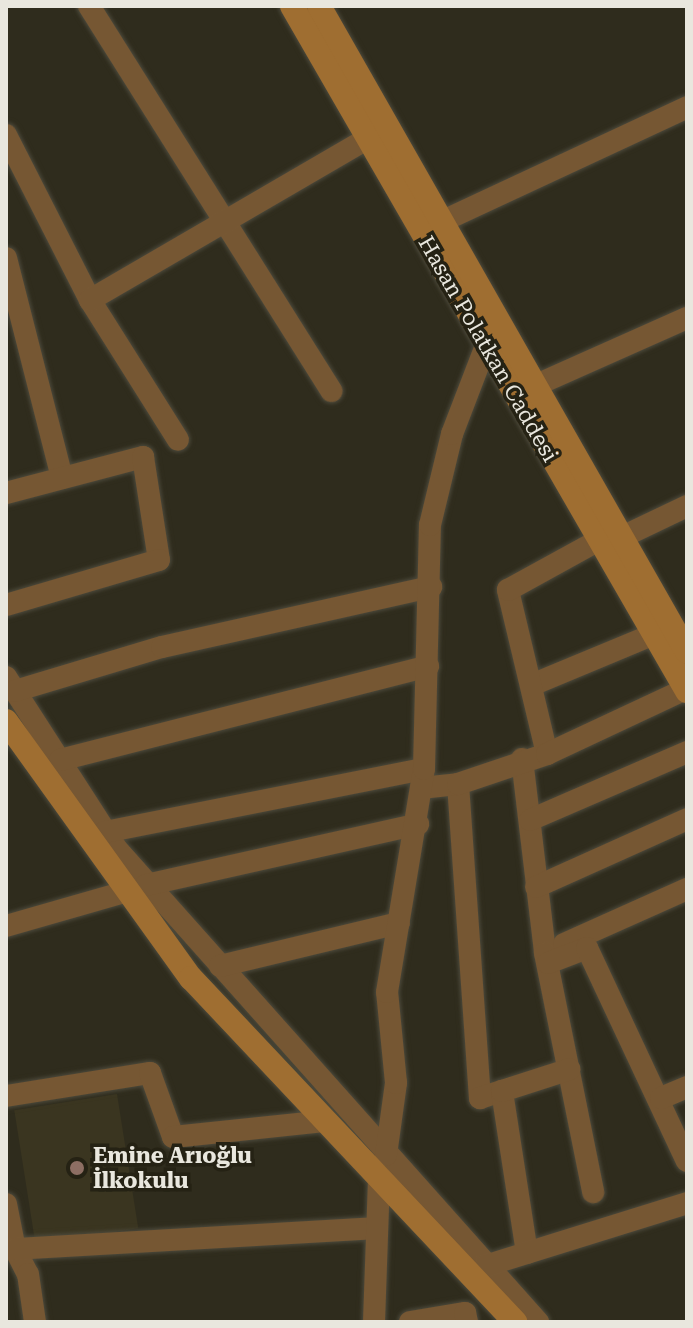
<!DOCTYPE html>
<meta charset="utf-8">
<style>
body{margin:0}
#map{position:relative;width:693px;height:1328px;overflow:hidden;background:#2f2c1d;font-family:"Roboto Serif",serif}
div>[style]{position:absolute}
.built>*{inset:0;background:#3a3520;transform-origin:0 0}
.roads{filter:drop-shadow(0 0 2px #4d4a3c) drop-shadow(0 0 2px #4d4a3c)}
.street>*{height:22px;margin:-11px;padding:0 11px;transform-origin:11px;border-radius:11px;background:#765733}
.secondary>*{height:24px;margin:-12px;padding:0 12px;transform-origin:12px;border-radius:12px;background:#9f6e31}
.dots>*{width:22px;height:22px;translate:-50% -50%;box-sizing:border-box;border:4px solid #252214;border-radius:50%}
span{translate:-50% -50%;white-space:nowrap;text-align:center;line-height:1.15;-webkit-text-stroke:7px #252214;paint-order:stroke}
.street-label{font-size:22px;color:#e9e7de}
.poi-label{font-size:22px;color:#e9e7de;font-weight:700}
.left{translate:0 -50%;text-align:left}
.frame{position:absolute;inset:0;border:8px solid #e9e7de;pointer-events:none}
</style>
<div id="map">
<div class="built">
<i style="left:117px;top:1094px;width:136px;height:104px;rotate:81deg"></i>
</div>
<div class="roads">
<div class="street">
<i style="left:89px;top:6px;width:455px;rotate:57.8deg"></i>
<i style="left:6px;top:135px;width:185px;rotate:63deg"></i>
<i style="left:90px;top:300px;width:165px;rotate:57.8deg"></i>
<i style="left:443px;top:221px;width:269px;rotate:-25deg"></i>
<i style="left:6px;top:258px;width:227px;rotate:75.7deg"></i>
<i style="left:90px;top:300px;width:322px;rotate:-30.2deg"></i>
<i style="left:534px;top:386px;width:167px;rotate:-24deg"></i>
<i style="left:6px;top:493px;width:142px;rotate:-14.7deg"></i>
<i style="left:143px;top:457px;width:104px;rotate:81.2deg"></i>
<i style="left:159px;top:560px;width:159px;rotate:163.6deg"></i>
<i style="left:620px;top:538px;width:74px;rotate:-25.5deg"></i>
<i style="left:6px;top:677px;width:203px;rotate:57.2deg"></i>
<i style="left:116px;top:848px;width:635px;rotate:48.32deg"></i>
<i style="left:534px;top:684px;width:128px;rotate:-22.6deg"></i>
<i style="left:15px;top:691px;width:153px;rotate:-16.7deg"></i>
<i style="left:162px;top:647px;width:276px;rotate:-12.6deg"></i>
<i style="left:547px;top:754px;width:169px;rotate:-103.4deg"></i>
<i style="left:508px;top:590px;width:104px;rotate:-28.8deg"></i>
<i style="left:522px;top:759px;width:195px;rotate:83.2deg"></i>
<i style="left:545px;top:953px;width:244px;rotate:78.6deg"></i>
<i style="left:60px;top:760px;width:380px;rotate:-14.3deg"></i>
<i style="left:458px;top:784px;width:315px;rotate:86deg"></i>
<i style="left:480px;top:1098px;width:23px;rotate:-18deg"></i>
<i style="left:421px;top:788px;width:37px;rotate:-6deg"></i>
<i style="left:458px;top:784px;width:94px;rotate:-18.6deg"></i>
<i style="left:547px;top:754px;width:153px;rotate:-25.1deg"></i>
<i style="left:530px;top:820px;width:171px;rotate:-23.4deg"></i>
<i style="left:105px;top:832px;width:325px;rotate:-11.2deg"></i>
<i style="left:146px;top:885px;width:279px;rotate:-12.6deg"></i>
<i style="left:536px;top:887px;width:166px;rotate:-24.2deg"></i>
<i style="left:6px;top:926px;width:127px;rotate:-16deg"></i>
<i style="left:564px;top:944px;width:135px;rotate:-24.1deg"></i>
<i style="left:548px;top:963px;width:42px;rotate:-21deg"></i>
<i style="left:587px;top:948px;width:235px;rotate:64.9deg"></i>
<i style="left:220px;top:966px;width:184px;rotate:-13.5deg"></i>
<i style="left:6px;top:1096px;width:146px;rotate:-9.1deg"></i>
<i style="left:150px;top:1073px;width:68px;rotate:70.2deg"></i>
<i style="left:173px;top:1137px;width:152px;rotate:-6deg"></i>
<i style="left:661px;top:1098px;width:28px;rotate:-23deg"></i>
<i style="left:386px;top:1155px;width:73px;rotate:-82.1deg"></i>
<i style="left:396px;top:1083px;width:91px;rotate:-95.6deg"></i>
<i style="left:387px;top:992px;width:226px;rotate:-80.6deg"></i>
<i style="left:424px;top:769px;width:244px;rotate:-88.6deg"></i>
<i style="left:430px;top:525px;width:94px;rotate:-76.4deg"></i>
<i style="left:452px;top:434px;width:92px;rotate:-69deg"></i>
<i style="left:6px;top:1204px;width:46px;rotate:78.7deg"></i>
<i style="left:15px;top:1249px;width:28px;rotate:63deg"></i>
<i style="left:28px;top:1274px;width:49px;rotate:81.7deg"></i>
<i style="left:15px;top:1249px;width:361px;rotate:-3.3deg"></i>
<i style="left:527px;top:1253px;width:164px;rotate:-98.8deg"></i>
<i style="left:502px;top:1091px;width:71px;rotate:-17.9deg"></i>
<i style="left:485px;top:1266px;width:212px;rotate:-17.3deg"></i>
<i style="left:374px;top:1322px;width:142px;rotate:-88deg"></i>
<i style="left:410px;top:1322px;width:56px;rotate:-9.3deg"></i>
<i style="left:465px;top:1313px;width:9px;rotate:77deg"></i>
</div>
<div class="secondary">
<i style="left:292px;top:6px;width:791px;rotate:60.03deg"></i>
<i style="left:319px;top:6px;width:743px;rotate:60.33deg"></i>
<i style="left:6px;top:721px;width:317px;rotate:54.3deg"></i>
<i style="left:191px;top:978px;width:473px;rotate:46.7deg"></i>
</div>
</div>
<div class="dots">
<i style="left:77px;top:1168px;background:#8d6e63"></i>
</div>
<div class="street-label">
<span style="left:488px;top:349px;rotate:60deg">Hasan Polatkan Caddesi</span>
</div>
<div class="poi-label">
<span class="left" style="left:93px;top:1168px">Emine Arıoğlu<br>İlkokulu</span>
</div>
<div class="frame"></div>
</div>
